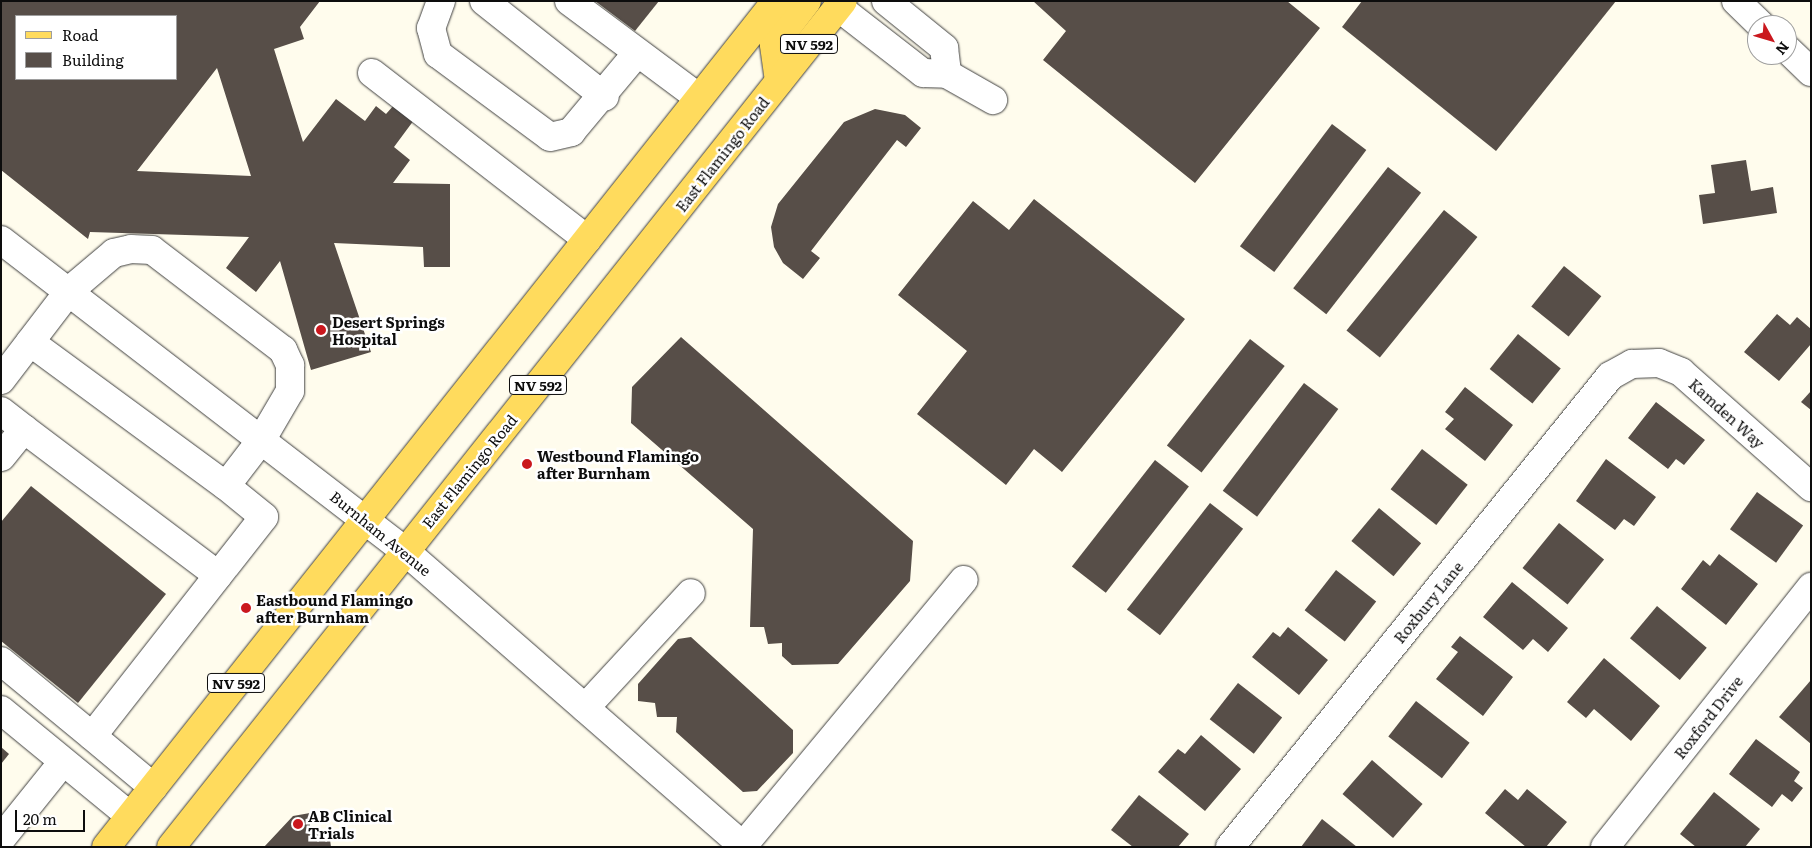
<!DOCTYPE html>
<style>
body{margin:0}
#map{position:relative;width:1812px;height:848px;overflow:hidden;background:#fffced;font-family:Literata,serif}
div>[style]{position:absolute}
.building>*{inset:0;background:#574e48;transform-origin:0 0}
.roads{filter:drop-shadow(0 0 1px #404040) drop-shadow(0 0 1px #404040)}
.minor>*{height:28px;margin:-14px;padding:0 14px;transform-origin:14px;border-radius:14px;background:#fff}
.major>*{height:28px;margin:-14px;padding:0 14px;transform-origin:14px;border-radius:14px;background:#ffdb5d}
.dots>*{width:14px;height:14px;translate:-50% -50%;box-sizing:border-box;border:2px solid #fff;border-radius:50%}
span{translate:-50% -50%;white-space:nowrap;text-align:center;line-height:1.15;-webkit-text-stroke:5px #fff;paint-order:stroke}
.shield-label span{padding:1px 4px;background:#fff;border:1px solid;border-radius:4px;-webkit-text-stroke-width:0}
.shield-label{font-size:14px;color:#0d0d0d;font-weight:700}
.street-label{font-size:15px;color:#0d0d0d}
.poi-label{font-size:15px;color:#0d0d0d;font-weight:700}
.left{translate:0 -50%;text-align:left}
.frame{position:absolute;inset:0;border:2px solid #0d0d0d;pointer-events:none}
.legend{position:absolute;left:15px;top:15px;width:162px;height:65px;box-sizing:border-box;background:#fff;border:1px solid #9e9e9e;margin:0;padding:6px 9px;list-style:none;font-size:15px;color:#0d0d0d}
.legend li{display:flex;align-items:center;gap:10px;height:25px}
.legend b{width:25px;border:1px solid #9e9e9e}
.north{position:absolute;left:1747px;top:15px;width:50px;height:50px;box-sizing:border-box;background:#fff;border:1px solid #9e9e9e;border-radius:50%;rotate:129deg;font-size:14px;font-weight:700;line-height:20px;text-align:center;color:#0d0d0d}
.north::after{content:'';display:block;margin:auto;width:18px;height:22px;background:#ca181e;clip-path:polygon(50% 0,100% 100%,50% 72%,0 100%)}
.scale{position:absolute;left:15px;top:810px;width:70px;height:22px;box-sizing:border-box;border:2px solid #0d0d0d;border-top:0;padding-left:6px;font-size:15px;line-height:18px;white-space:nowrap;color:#0d0d0d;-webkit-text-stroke:4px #fff;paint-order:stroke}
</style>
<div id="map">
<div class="building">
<i style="clip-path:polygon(evenodd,1px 1px,320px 1px,300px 27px,304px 39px,274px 49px,303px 142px,336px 99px,365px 121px,376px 106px,386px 114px,394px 105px,414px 120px,394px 147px,410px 160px,393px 183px,450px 184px,450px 267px,424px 267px,423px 247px,334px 243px,371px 352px,311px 370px,280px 261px,256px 292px,226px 268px,249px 237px,90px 232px,88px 239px,1px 170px,1px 1px,16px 16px,176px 16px,176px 79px,16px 79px,16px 16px,1px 1px,217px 68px,251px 176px,137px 171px,217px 68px)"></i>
<i style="clip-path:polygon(595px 1px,659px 1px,635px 31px)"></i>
<i style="clip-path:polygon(1033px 1px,1287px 1px,1320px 28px,1195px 183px,1043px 60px,1066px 31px)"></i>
<i style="clip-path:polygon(1362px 1px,1616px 1px,1496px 151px,1342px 27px)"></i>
<i style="clip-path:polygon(875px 109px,905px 115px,921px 128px,906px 147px,897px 140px,811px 251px,820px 258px,803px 279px,783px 263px,774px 247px,771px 227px,778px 204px,844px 122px)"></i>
<i style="left:1332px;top:124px;width:43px;height:153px;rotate:37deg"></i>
<i style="clip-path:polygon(1746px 160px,1751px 191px,1773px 187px,1777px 213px,1703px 224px,1699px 195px,1715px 193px,1711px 165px)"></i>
<i style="left:1388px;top:167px;width:42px;height:154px;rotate:38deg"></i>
<i style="clip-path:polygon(1034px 199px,1185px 319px,1062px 472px,1034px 449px,1006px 485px,917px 414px,967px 351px,898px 295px,973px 201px,1009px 230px)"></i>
<i style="left:1444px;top:210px;width:43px;height:155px;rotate:39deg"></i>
<i style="left:1564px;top:266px;width:48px;height:52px;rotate:39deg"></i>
<i style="clip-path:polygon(1777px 314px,1790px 325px,1797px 317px,1811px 329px,1811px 344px,1779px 381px,1744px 352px)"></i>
<i style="left:1518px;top:334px;width:55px;height:45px;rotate:39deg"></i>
<i style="clip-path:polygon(681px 337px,913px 541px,910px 581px,838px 664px,792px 665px,782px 656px,782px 643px,768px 644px,764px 627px,750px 627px,753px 529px,631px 423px,632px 387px)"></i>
<i style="left:1250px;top:339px;width:44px;height:135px;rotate:38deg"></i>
<i style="left:1304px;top:383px;width:43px;height:135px;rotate:37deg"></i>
<i style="clip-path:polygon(1465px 387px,1513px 425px,1485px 461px,1445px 429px,1454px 419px,1445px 412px)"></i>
<i style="clip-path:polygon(1811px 391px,1811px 410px,1801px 402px)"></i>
<i style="clip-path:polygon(1656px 402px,1705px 440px,1684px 465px,1676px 459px,1668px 469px,1628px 438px)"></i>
<i style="left:1422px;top:449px;width:58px;height:51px;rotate:38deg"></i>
<i style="clip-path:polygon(1606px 459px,1656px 497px,1634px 526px,1624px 519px,1615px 530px,1576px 501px)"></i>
<i style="left:1155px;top:460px;width:43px;height:135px;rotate:38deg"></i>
<i style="clip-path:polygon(31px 486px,166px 594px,78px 703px,1px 641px,1px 522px)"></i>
<i style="left:1757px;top:492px;width:57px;height:46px;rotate:36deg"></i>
<i style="left:1210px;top:503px;width:42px;height:135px;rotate:38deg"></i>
<i style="left:1379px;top:508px;width:55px;height:43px;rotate:40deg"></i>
<i style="left:1559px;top:523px;width:58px;height:58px;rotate:39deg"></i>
<i style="clip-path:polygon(1719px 554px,1758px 584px,1726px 625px,1681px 589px,1703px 560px,1710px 566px)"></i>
<i style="left:1336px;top:570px;width:51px;height:51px;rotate:38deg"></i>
<i style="clip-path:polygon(1512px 582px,1568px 628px,1548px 652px,1533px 639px,1523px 650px,1483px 617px)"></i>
<i style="left:1657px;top:606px;width:65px;height:42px;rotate:40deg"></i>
<i style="clip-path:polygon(1288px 627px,1328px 660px,1299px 695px,1252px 657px,1273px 632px,1280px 637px)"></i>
<i style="clip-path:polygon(1460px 636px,1513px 677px,1483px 716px,1436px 679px,1458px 652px,1451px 647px)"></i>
<i style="clip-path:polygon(691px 637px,793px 730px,793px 753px,757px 791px,743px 792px,676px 732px,677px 717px,657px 717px,655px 703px,638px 701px,638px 684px,678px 639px)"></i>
<i style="clip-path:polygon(1604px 658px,1660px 706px,1631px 741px,1594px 709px,1586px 718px,1567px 702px)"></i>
<i style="clip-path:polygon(1811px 680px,1811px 744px,1779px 717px)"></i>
<i style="left:1238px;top:683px;width:56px;height:46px;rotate:38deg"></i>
<i style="left:1416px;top:701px;width:68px;height:45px;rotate:38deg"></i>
<i style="clip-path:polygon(1201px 735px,1241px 769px,1205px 811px,1158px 772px,1178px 749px,1185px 754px)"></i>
<i style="clip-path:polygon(1756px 739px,1800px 772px,1794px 781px,1803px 788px,1792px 802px,1782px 794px,1772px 807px,1729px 774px)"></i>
<i style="clip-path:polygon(1px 747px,9px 754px,1px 764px)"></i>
<i style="left:1372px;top:760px;width:67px;height:45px;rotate:41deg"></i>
<i style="clip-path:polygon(1505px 789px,1518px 800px,1527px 789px,1567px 822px,1546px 847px,1526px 847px,1485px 813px)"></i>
<i style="clip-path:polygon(1714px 792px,1760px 829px,1745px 847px,1696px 847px,1680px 834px)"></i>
<i style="clip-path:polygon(1139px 795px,1189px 834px,1178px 847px,1133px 847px,1111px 830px)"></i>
<i style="clip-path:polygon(310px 813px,310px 833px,329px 832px,331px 847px,264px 847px,293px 816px)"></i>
<i style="clip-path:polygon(1322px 819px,1357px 847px,1301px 847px)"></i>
</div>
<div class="roads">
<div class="minor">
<i style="left:441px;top:1px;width:29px;rotate:110deg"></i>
<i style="left:431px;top:28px;width:27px;rotate:75deg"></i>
<i style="left:438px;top:54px;width:139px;rotate:36.5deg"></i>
<i style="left:550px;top:137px;width:22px;rotate:-13deg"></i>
<i style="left:571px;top:132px;width:103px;rotate:-50.1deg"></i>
<i style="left:484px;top:1px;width:154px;rotate:38.4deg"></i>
<i style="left:569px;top:1px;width:162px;rotate:36.7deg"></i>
<i style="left:886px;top:1px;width:75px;rotate:39deg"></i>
<i style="left:944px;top:48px;width:26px;rotate:83deg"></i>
<i style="left:1736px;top:1px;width:35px;rotate:44deg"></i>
<i style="left:838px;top:7px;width:108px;rotate:37.8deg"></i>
<i style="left:923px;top:73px;width:24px;rotate:2deg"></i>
<i style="left:947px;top:74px;width:53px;rotate:29.5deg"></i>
<i style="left:1787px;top:49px;width:33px;rotate:44deg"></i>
<i style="left:372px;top:73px;width:272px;rotate:37.7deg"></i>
<i style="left:1px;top:240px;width:510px;rotate:37.59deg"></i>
<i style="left:405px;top:551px;width:450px;rotate:41.1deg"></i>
<i style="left:30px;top:342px;width:243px;rotate:36.3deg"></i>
<i style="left:1px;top:380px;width:112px;rotate:-52.6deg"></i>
<i style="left:69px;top:291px;width:59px;rotate:-40.2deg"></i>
<i style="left:114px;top:253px;width:17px;rotate:-13deg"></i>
<i style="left:131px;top:249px;width:21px;rotate:3deg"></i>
<i style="left:152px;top:250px;width:165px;rotate:37.4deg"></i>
<i style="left:283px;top:350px;width:17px;rotate:65deg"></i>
<i style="left:290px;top:365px;width:26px;rotate:90deg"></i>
<i style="left:290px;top:391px;width:56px;rotate:120.3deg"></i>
<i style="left:262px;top:439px;width:59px;rotate:127.5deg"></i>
<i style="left:226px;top:486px;width:49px;rotate:39.2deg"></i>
<i style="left:264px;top:517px;width:278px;rotate:128.1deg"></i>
<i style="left:92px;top:736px;width:118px;rotate:-140.5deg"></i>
<i style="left:1px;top:411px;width:29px;rotate:38deg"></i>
<i style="left:24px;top:429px;width:36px;rotate:129deg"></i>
<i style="left:24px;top:429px;width:243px;rotate:37deg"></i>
<i style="left:585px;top:708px;width:156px;rotate:-47.3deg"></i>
<i style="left:1px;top:710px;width:167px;rotate:39.4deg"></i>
<i style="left:92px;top:736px;width:80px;rotate:39.9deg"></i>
<i style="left:1px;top:839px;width:99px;rotate:-51.2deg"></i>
<i style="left:742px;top:847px;width:347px;rotate:-50.3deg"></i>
<i style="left:1230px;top:847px;width:605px;rotate:-51.1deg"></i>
<i style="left:1610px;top:376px;width:25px;rotate:-29deg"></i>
<i style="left:1632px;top:364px;width:27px;rotate:-2deg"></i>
<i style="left:1659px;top:363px;width:24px;rotate:22deg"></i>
<i style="left:1681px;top:372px;width:174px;rotate:41.5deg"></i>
<i style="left:1605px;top:847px;width:332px;rotate:-51.6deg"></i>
</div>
<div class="major">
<i style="left:779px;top:81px;width:37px;rotate:-98deg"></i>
<i style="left:774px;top:44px;width:54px;rotate:-52.5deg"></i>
<i style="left:106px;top:847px;width:1079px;rotate:-51.62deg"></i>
<i style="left:171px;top:847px;width:1080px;rotate:-51.54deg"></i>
</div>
</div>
<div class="dots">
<i style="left:321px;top:330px;background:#ca181e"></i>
<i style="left:527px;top:464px;background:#ca181e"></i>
<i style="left:246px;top:608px;background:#ca181e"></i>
<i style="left:298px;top:824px;background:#ca181e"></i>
</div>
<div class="shield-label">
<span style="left:809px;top:44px">NV 592</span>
<span style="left:538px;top:385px">NV 592</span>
<span style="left:236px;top:683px">NV 592</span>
</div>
<div class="street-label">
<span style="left:722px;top:154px;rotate:-52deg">East Flamingo Road</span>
<span style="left:1727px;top:413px;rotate:42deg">Kamden Way</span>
<span style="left:469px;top:471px;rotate:-51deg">East Flamingo Road</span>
<span style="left:381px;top:533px;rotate:39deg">Burnham Avenue</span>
<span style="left:1428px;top:602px;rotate:-51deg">Roxbury Lane</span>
<span style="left:1708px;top:717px;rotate:-52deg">Roxford Drive</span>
</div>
<div class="poi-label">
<span class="left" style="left:332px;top:330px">Desert Springs<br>Hospital</span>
<span class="left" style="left:537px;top:464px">Westbound Flamingo<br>after Burnham</span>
<span class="left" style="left:256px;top:608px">Eastbound Flamingo<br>after Burnham</span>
<span class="left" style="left:308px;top:824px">AB Clinical<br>Trials</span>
</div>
<div class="frame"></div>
<ul class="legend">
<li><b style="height:6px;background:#ffdb5d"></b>Road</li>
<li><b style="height:14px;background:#574e48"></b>Building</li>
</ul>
<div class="north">N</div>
<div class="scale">20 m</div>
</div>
